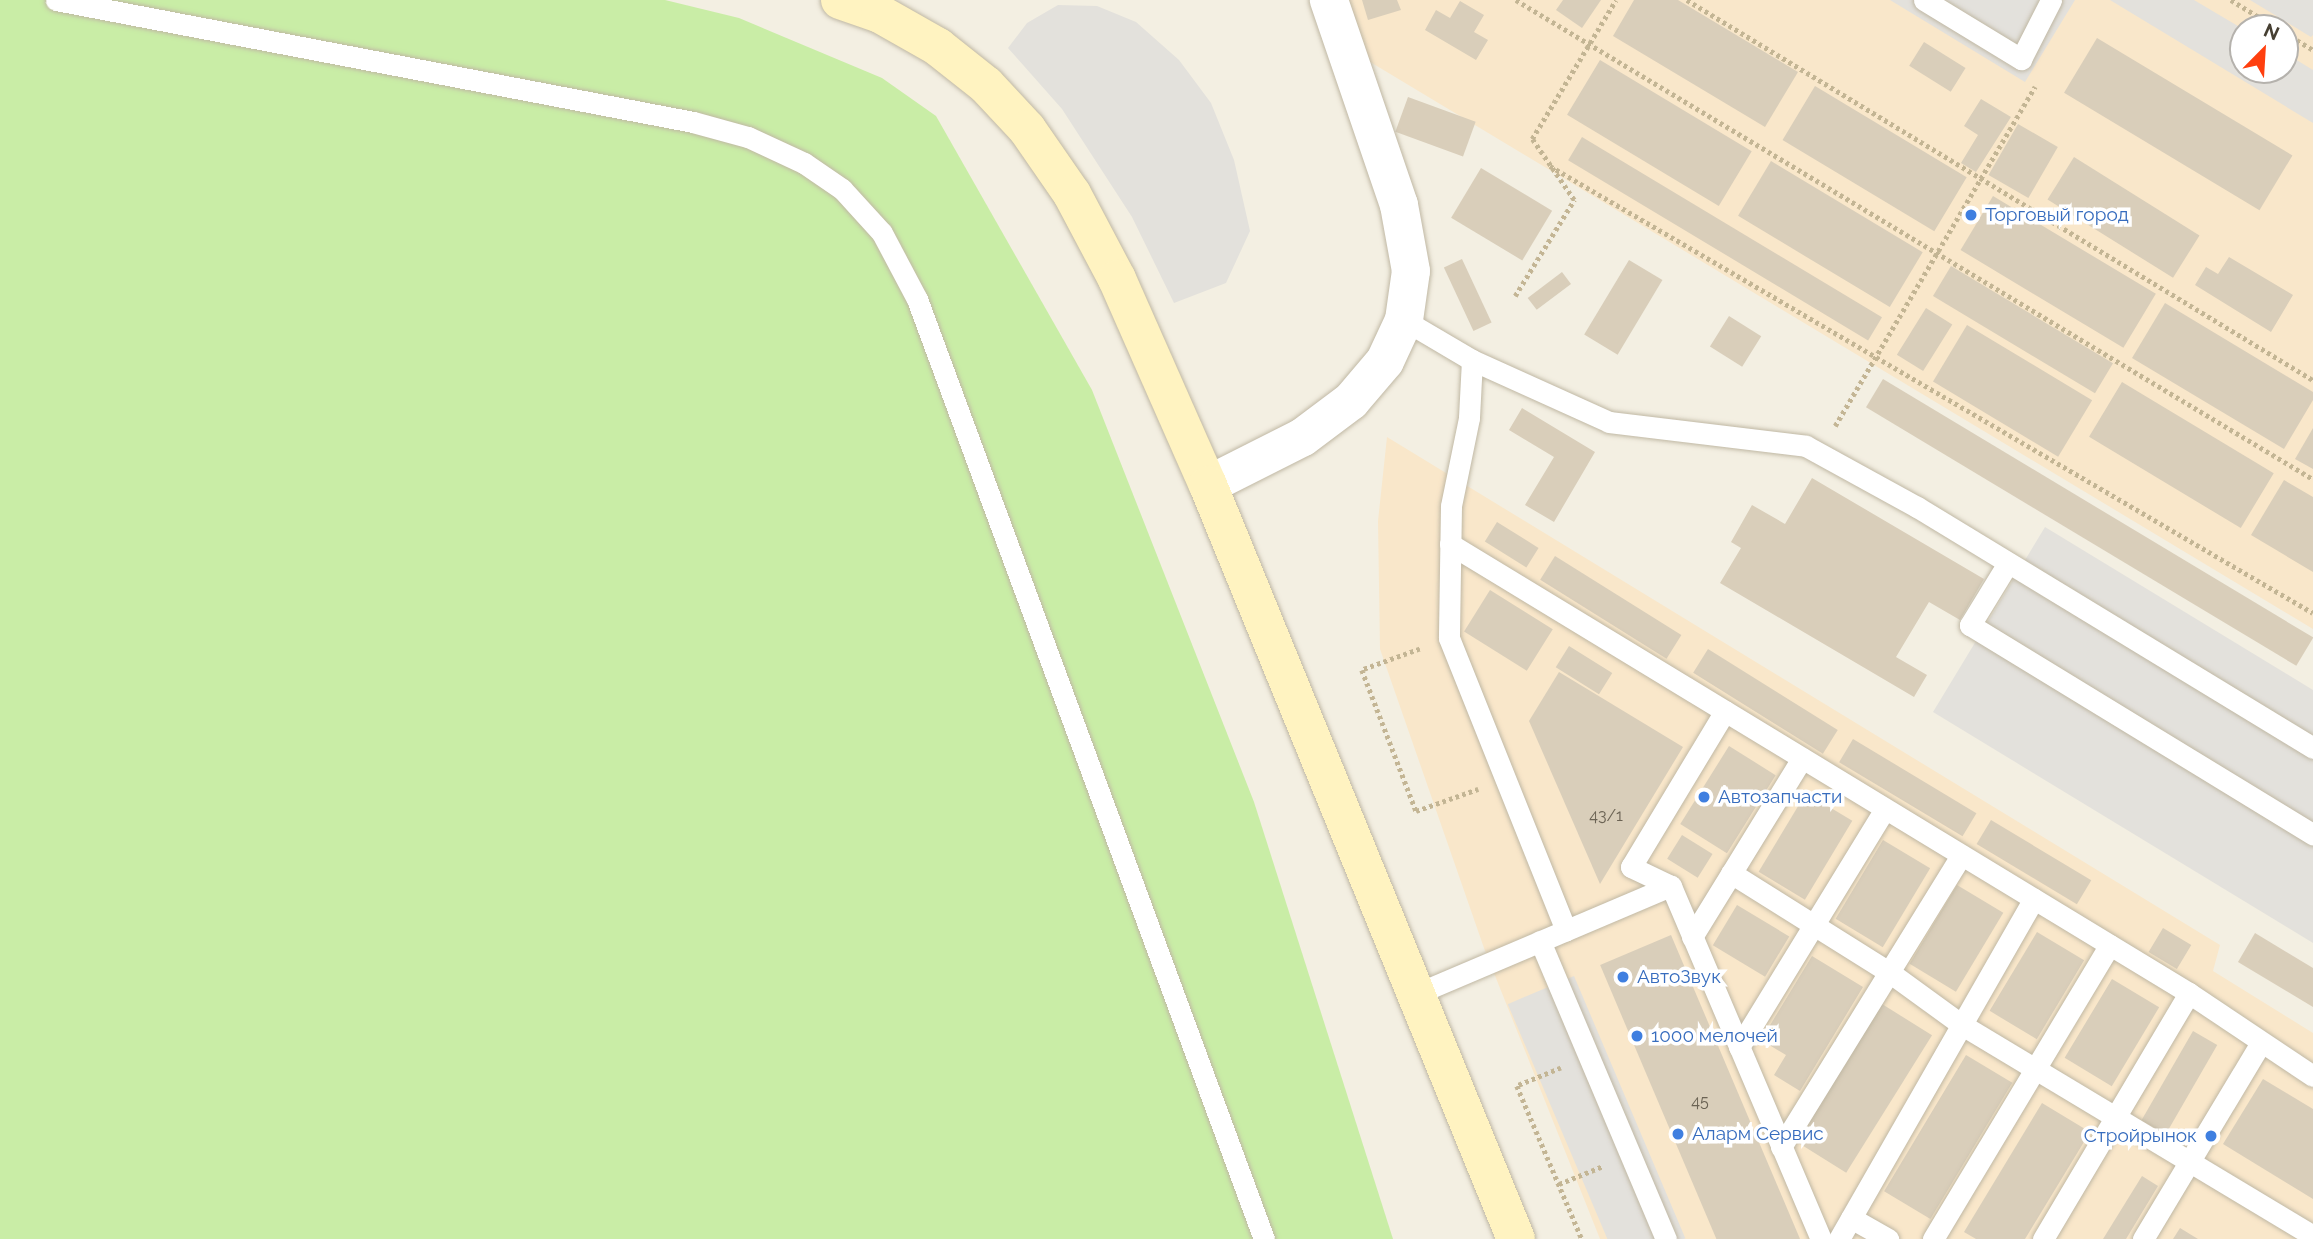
<!DOCTYPE html>
<meta charset="utf-8">
<style>
body{margin:0}
#map{position:relative;width:2313px;height:1239px;overflow:hidden;background:#f3efe2;font-family:Raleway,sans-serif}
div>[style]{position:absolute}
.commercial>*{inset:0;background:#f9e7ca}
.green>*{inset:0;background:#c9eda6}
.parking>*{inset:0;background:#e3e1dc;transform-origin:0 0}
.building>*{inset:0;background:#d9ceba;transform-origin:0 0}
.path>*{height:4.5px;margin-top:-2.25px;transform-origin:0;background:repeating-linear-gradient(90deg,#c3b594 0 3.5px,transparent 0 7px)}
.roads{filter:drop-shadow(0 0 2px #c0b8a4) drop-shadow(0 0 2px #c0b8a4)}
.lane>*{height:21px;margin:-10.5px;padding:0 10.5px;transform-origin:10.5px;border-radius:10.5px;background:#fff}
.street>*{height:38px;margin:-19px;padding:0 19px;transform-origin:19px;border-radius:19px;background:#fff}
.secondary>*{height:38px;margin:-19px;padding:0 19px;transform-origin:19px;border-radius:19px;background:#fff3c1}
.dots>*{width:19px;height:19px;translate:-50% -50%;box-sizing:border-box;border:4px solid #fff;border-radius:50%}
span{translate:-50% -50%;white-space:nowrap;text-align:center;line-height:1.15;-webkit-text-stroke:7px #fff;paint-order:stroke}
.number-label{font-size:16px;color:#6b6354}
.number-label span{-webkit-text-stroke-width:0}
.shop-label{font-size:19px;color:#366cbe}
.left{translate:0 -50%;text-align:left}
.right{translate:-100% -50%;text-align:right}
.north{position:absolute;left:2229px;top:14px;width:70px;height:70px;box-sizing:border-box;background:#fff;border:2px solid #b5b2ad;border-radius:50%;rotate:24deg;font-size:19px;font-weight:700;line-height:28px;text-align:center;color:#463f32}
.north::after{content:'';display:block;margin:auto;width:24px;height:32px;background:#ff3f0e;clip-path:polygon(50% 0,100% 100%,50% 72%,0 100%)}
</style>
<div id="map">
<div class="commercial">
<i style="clip-path:polygon(evenodd,1335px 0,2313px 0,2313px 629px,1342px 45px,1335px 0,2243px 28px,2285px 28px,2285px 70px,2243px 70px,2243px 28px)"></i>
<i style="clip-path:polygon(1387px 437px,2220px 945px,2213px 971px,2313px 1033px,2313px 1239px,1600px 1239px,1484px 948px,1380px 649px,1378px 521px)"></i>
</div>
<div class="green">
<i style="clip-path:polygon(0 0,665px 0,739px 18px,882px 78px,936px 116px,1092px 390px,1254px 802px,1393px 1239px,0 1239px)"></i>
</div>
<div class="parking">
<i style="clip-path:polygon(1890px 0,2075px 0,2025px 82px)"></i>
<i style="clip-path:polygon(2110px 0,2194px 0,2243px 29px,2243px 70px,2285px 70px,2285px 53px,2313px 70px,2313px 123px)"></i>
<i style="clip-path:polygon(2250px 0,2313px 0,2313px 35px,2311px 37px)"></i>
<i style="clip-path:polygon(1058px 5px,1097px 6px,1136px 22px,1179px 60px,1211px 103px,1234px 160px,1250px 231px,1226px 283px,1174px 303px,1132px 217px,1062px 109px,1008px 48px,1027px 23px)"></i>
<i style="clip-path:polygon(2045px 527px,2313px 690px,2313px 943px,1933px 712px)"></i>
<i style="left:1574px;top:976px;width:285px;height:72px;rotate:67deg"></i>
</div>
<div class="building">
<i style="clip-path:polygon(1362px 0,1397px 0,1401px 10px,1368px 20px)"></i>
<i style="clip-path:polygon(1563px 0,1601px 0,1582px 28px,1556px 10px)"></i>
<i style="clip-path:polygon(1634px 0,1678px 0,1798px 72px,1765px 127px,1613px 36px)"></i>
<i style="clip-path:polygon(1460px 1px,1484px 15px,1474px 32px,1488px 40px,1476px 60px,1425px 30px,1436px 10px,1450px 18px)"></i>
<i style="left:2097px;top:38px;width:228px;height:64px;rotate:31deg"></i>
<i style="left:1924px;top:42px;width:49px;height:28px;rotate:32deg"></i>
<i style="left:1600px;top:60px;width:177px;height:64px;rotate:31deg"></i>
<i style="left:1815px;top:86px;width:177px;height:63px;rotate:31deg"></i>
<i style="left:1408px;top:97px;width:72px;height:37px;rotate:20deg"></i>
<i style="clip-path:polygon(1981px 99px,2011px 117px,1976px 172px,1961px 163px,1978px 135px,1964px 126px)"></i>
<i style="left:2018px;top:124px;width:46px;height:59px;rotate:30deg"></i>
<i style="left:1582px;top:137px;width:350px;height:27px;rotate:31deg"></i>
<i style="left:2074px;top:157px;width:148px;height:50px;rotate:32deg"></i>
<i style="left:1771px;top:161px;width:177px;height:64px;rotate:31deg"></i>
<i style="left:1481px;top:168px;width:83px;height:58px;rotate:31deg"></i>
<i style="left:1993px;top:196px;width:190px;height:63px;rotate:31deg"></i>
<i style="clip-path:polygon(2229px 257px,2293px 295px,2271px 332px,2195px 285px,2206px 267px,2218px 274px)"></i>
<i style="left:1462px;top:259px;width:70px;height:20px;rotate:65deg"></i>
<i style="left:1629px;top:260px;width:39px;height:87px;rotate:31deg"></i>
<i style="left:1951px;top:266px;width:189px;height:35px;rotate:31deg"></i>
<i style="left:1562px;top:272px;width:15px;height:43px;rotate:53deg"></i>
<i style="clip-path:polygon(2165px 303px,2313px 392px,2313px 400px,2284px 449px,2132px 358px)"></i>
<i style="left:1926px;top:308px;width:31px;height:55px;rotate:32deg"></i>
<i style="left:1729px;top:316px;width:38px;height:36px;rotate:32deg"></i>
<i style="left:1967px;top:325px;width:146px;height:66px;rotate:31deg"></i>
<i style="left:1883px;top:379px;width:502px;height:33px;rotate:31deg"></i>
<i style="left:2122px;top:382px;width:177px;height:64px;rotate:31deg"></i>
<i style="clip-path:polygon(1522px 408px,1595px 452px,1554px 522px,1525px 505px,1554px 457px,1509px 430px)"></i>
<i style="clip-path:polygon(2313px 428px,2313px 469px,2295px 459px)"></i>
<i style="clip-path:polygon(1812px 478px,1984px 579px,1960px 620px,1929px 602px,1896px 657px,1927px 675px,1914px 697px,1720px 583px,1741px 548px,1731px 542px,1752px 505px,1785px 524px)"></i>
<i style="clip-path:polygon(2284px 480px,2313px 497px,2313px 572px,2251px 535px)"></i>
<i style="left:1497px;top:522px;width:49px;height:23px;rotate:32deg"></i>
<i style="left:1555px;top:556px;width:149px;height:28px;rotate:32deg"></i>
<i style="left:1490px;top:590px;width:74px;height:49px;rotate:32deg"></i>
<i style="left:1569px;top:646px;width:51px;height:25px;rotate:32deg"></i>
<i style="left:1708px;top:649px;width:153px;height:28px;rotate:32deg"></i>
<i style="clip-path:polygon(1559px 672px,1683px 747px,1600px 884px,1529px 721px)"></i>
<i style="left:1853px;top:739px;width:144px;height:27px;rotate:31deg"></i>
<i style="left:1729px;top:746px;width:55px;height:92px;rotate:32deg"></i>
<i style="left:1806px;top:793px;width:54px;height:92px;rotate:31deg"></i>
<i style="left:1991px;top:820px;width:117px;height:28px;rotate:31deg"></i>
<i style="left:1682px;top:835px;width:36px;height:28px;rotate:32deg"></i>
<i style="left:1883px;top:840px;width:55px;height:92px;rotate:31deg"></i>
<i style="left:1957px;top:885px;width:54px;height:92px;rotate:31deg"></i>
<i style="left:1737px;top:905px;width:61px;height:47px;rotate:31deg"></i>
<i style="left:2163px;top:928px;width:33px;height:28px;rotate:31deg"></i>
<i style="left:2037px;top:932px;width:55px;height:92px;rotate:31deg"></i>
<i style="clip-path:polygon(2255px 933px,2313px 968px,2313px 1007px,2238px 962px)"></i>
<i style="left:1671px;top:935px;width:330px;height:77px;rotate:67deg"></i>
<i style="clip-path:polygon(1812px 956px,1863px 987px,1800px 1091px,1774px 1075px,1786px 1055px,1761px 1040px)"></i>
<i style="left:2112px;top:979px;width:55px;height:92px;rotate:31deg"></i>
<i style="left:1882px;top:1004px;width:59px;height:162px;rotate:32deg"></i>
<i style="left:2193px;top:1031px;width:28px;height:103px;rotate:30deg"></i>
<i style="left:1966px;top:1055px;width:54px;height:159px;rotate:31deg"></i>
<i style="clip-path:polygon(2263px 1079px,2313px 1109px,2313px 1199px,2223px 1144px)"></i>
<i style="clip-path:polygon(2042px 1103px,2090px 1132px,2025px 1239px,1976px 1239px,1964px 1232px)"></i>
<i style="clip-path:polygon(2142px 1176px,2158px 1186px,2126px 1239px,2103px 1239px)"></i>
<i style="clip-path:polygon(2180px 1228px,2198px 1239px,2173px 1239px)"></i>
</div>
<div class="path">
<i style="left:1516px;top:0;width:930px;rotate:31.01deg"></i>
<i style="left:1687px;top:0;width:732px;rotate:31.26deg"></i>
<i style="left:2231px;top:0;width:54px;rotate:31.3deg"></i>
<i style="left:2285px;top:33px;width:33px;rotate:31deg"></i>
<i style="left:1550px;top:166px;width:884px;rotate:30.36deg"></i>
<i style="left:1515px;top:296px;width:113px;rotate:-58.4deg"></i>
<i style="left:1574px;top:200px;width:74px;rotate:-124.5deg"></i>
<i style="left:1532px;top:139px;width:162px;rotate:-58.9deg"></i>
<i style="left:1835px;top:426px;width:394px;rotate:-59.5deg"></i>
<i style="left:1420px;top:649px;width:62px;rotate:160.1deg"></i>
<i style="left:1362px;top:670px;width:151px;rotate:69deg"></i>
<i style="left:1416px;top:811px;width:66px;rotate:-19.5deg"></i>
<i style="left:1561px;top:1068px;width:48px;rotate:157.8deg"></i>
<i style="left:1517px;top:1086px;width:166px;rotate:67deg"></i>
<i style="left:1559px;top:1184px;width:48px;rotate:-22.2deg"></i>
</div>
<div class="roads">
<div class="lane">
<i style="left:56px;top:0;width:649px;rotate:10.84deg"></i>
<i style="left:693px;top:122px;width:57px;rotate:15.3deg"></i>
<i style="left:748px;top:137px;width:62px;rotate:24.9deg"></i>
<i style="left:804px;top:163px;width:46px;rotate:34.4deg"></i>
<i style="left:842px;top:189px;width:59px;rotate:47.7deg"></i>
<i style="left:882px;top:233px;width:75px;rotate:62.1deg"></i>
<i style="left:917px;top:299px;width:1002px;rotate:69.74deg"></i>
<i style="left:1924px;top:0;width:114px;rotate:31.3deg"></i>
<i style="left:2021px;top:59px;width:66px;rotate:-63deg"></i>
<i style="left:1404px;top:320px;width:79px;rotate:30.5deg"></i>
<i style="left:1472px;top:360px;width:150px;rotate:24.3deg"></i>
<i style="left:1609px;top:422px;width:198px;rotate:6.9deg"></i>
<i style="left:1806px;top:446px;width:127px;rotate:28.8deg"></i>
<i style="left:1917px;top:507px;width:464px;rotate:31.3deg"></i>
<i style="left:1472px;top:360px;width:58px;rotate:93deg"></i>
<i style="left:1469px;top:418px;width:90px;rotate:101.6deg"></i>
<i style="left:1451px;top:506px;width:132px;rotate:90.9deg"></i>
<i style="left:1449px;top:638px;width:315px;rotate:68.2deg"></i>
<i style="left:1450px;top:544px;width:865px;rotate:31.28deg"></i>
<i style="left:2189px;top:993px;width:149px;rotate:33.8deg"></i>
<i style="left:2008px;top:563px;width:73px;rotate:121.5deg"></i>
<i style="left:1970px;top:625px;width:402px;rotate:31.4deg"></i>
<i style="left:1725px;top:711px;width:182px;rotate:121.1deg"></i>
<i style="left:1631px;top:867px;width:44px;rotate:25.4deg"></i>
<i style="left:1671px;top:886px;width:384px;rotate:67deg"></i>
<i style="left:1731px;top:873px;width:186px;rotate:32.1deg"></i>
<i style="left:1889px;top:972px;width:90px;rotate:36deg"></i>
<i style="left:1962px;top:1025px;width:410px;rotate:31deg"></i>
<i style="left:1692px;top:937px;width:210px;rotate:-58.4deg"></i>
<i style="left:1540px;top:941px;width:324px;rotate:67.1deg"></i>
<i style="left:1416px;top:994px;width:277px;rotate:-23deg"></i>
<i style="left:1739px;top:1047px;width:279px;rotate:-58.5deg"></i>
<i style="left:1781px;top:1147px;width:343px;rotate:-58.3deg"></i>
<i style="left:1851px;top:1218px;width:43px;rotate:29.6deg"></i>
<i style="left:1839px;top:1239px;width:392px;rotate:-60.2deg"></i>
<i style="left:1933px;top:1239px;width:343px;rotate:-59deg"></i>
<i style="left:2043px;top:1239px;width:286px;rotate:-59.3deg"></i>
<i style="left:2143px;top:1239px;width:227px;rotate:-59deg"></i>
</div>
<div class="street">
<i style="left:1208px;top:485px;width:106px;rotate:-26.8deg"></i>
<i style="left:1303px;top:437px;width:60px;rotate:-36.9deg"></i>
<i style="left:1351px;top:401px;width:52px;rotate:-49.6deg"></i>
<i style="left:1385px;top:361px;width:45px;rotate:-65.1deg"></i>
<i style="left:1404px;top:320px;width:49px;rotate:-81.9deg"></i>
<i style="left:1411px;top:271px;width:67px;rotate:-100.3deg"></i>
<i style="left:1399px;top:205px;width:217px;rotate:-108.9deg"></i>
</div>
<div class="secondary">
<i style="left:840px;top:0;width:42px;rotate:19.3deg"></i>
<i style="left:880px;top:14px;width:67px;rotate:29.6deg"></i>
<i style="left:938px;top:47px;width:61px;rotate:38.4deg"></i>
<i style="left:986px;top:85px;width:60px;rotate:47deg"></i>
<i style="left:1027px;top:129px;width:79px;rotate:55.3deg"></i>
<i style="left:1072px;top:194px;width:96px;rotate:62.1deg"></i>
<i style="left:1117px;top:279px;width:225px;rotate:66.2deg"></i>
<i style="left:1208px;top:485px;width:814px;rotate:67.78deg"></i>
</div>
</div>
<div class="dots">
<i style="left:1971px;top:215px;background:#3f7fe0"></i>
<i style="left:1704px;top:797px;background:#3f7fe0"></i>
<i style="left:1623px;top:977px;background:#3f7fe0"></i>
<i style="left:1637px;top:1036px;background:#3f7fe0"></i>
<i style="left:1678px;top:1134px;background:#3f7fe0"></i>
<i style="left:2211px;top:1136px;background:#3f7fe0"></i>
</div>
<div class="number-label">
<span style="left:1606px;top:816px">43/1</span>
<span style="left:1700px;top:1102px">45</span>
</div>
<div class="shop-label">
<span class="left" style="left:1985px;top:215px">Торговый город</span>
<span class="left" style="left:1718px;top:797px">Автозапчасти</span>
<span class="left" style="left:1637px;top:977px">АвтоЗвук</span>
<span class="left" style="left:1651px;top:1036px">1000 мелочей</span>
<span class="left" style="left:1692px;top:1134px">Аларм Сервис</span>
<span class="right" style="left:2197px;top:1136px">Стройрынок</span>
</div>
<div class="north">N</div>
</div>
